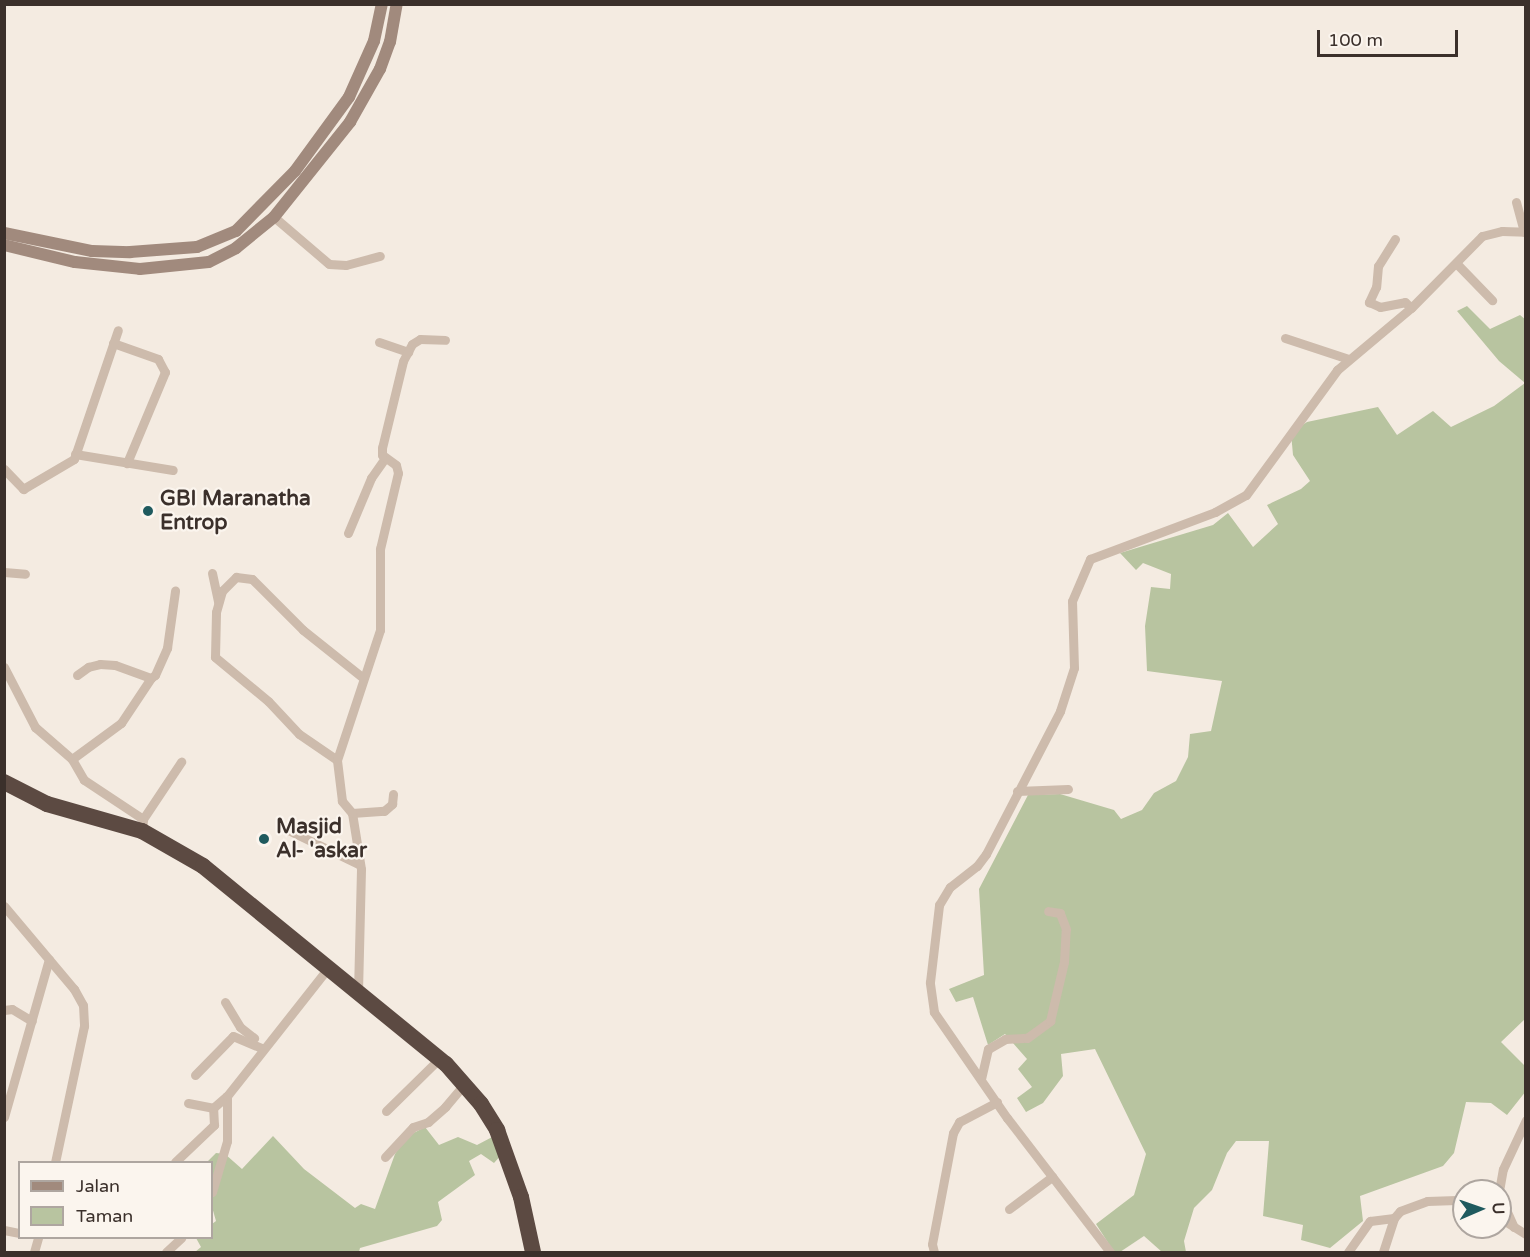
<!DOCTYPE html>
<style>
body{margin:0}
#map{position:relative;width:1530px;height:1257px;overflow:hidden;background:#f4ebe1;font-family:"Varela Round",sans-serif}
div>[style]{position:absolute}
.green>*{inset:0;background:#b8c4a0}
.street>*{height:9px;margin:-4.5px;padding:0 4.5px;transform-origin:4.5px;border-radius:4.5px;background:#cdbbac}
.secondary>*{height:12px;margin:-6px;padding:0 6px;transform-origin:6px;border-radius:6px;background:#a18a7d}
.highway>*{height:16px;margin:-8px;padding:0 8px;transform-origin:8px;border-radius:8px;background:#5c4a42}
.dots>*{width:16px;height:16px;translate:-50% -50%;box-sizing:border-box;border:3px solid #fbf5ee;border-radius:50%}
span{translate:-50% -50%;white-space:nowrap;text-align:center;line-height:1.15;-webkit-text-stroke:4.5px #fbf5ee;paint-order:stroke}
.poi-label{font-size:21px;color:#3b302b;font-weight:700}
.left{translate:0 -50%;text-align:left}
.frame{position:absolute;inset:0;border:6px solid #3b302b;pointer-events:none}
.legend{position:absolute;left:18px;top:1161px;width:195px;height:78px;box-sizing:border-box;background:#fbf5ee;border:2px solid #aea6a0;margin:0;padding:8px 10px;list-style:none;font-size:18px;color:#3b302b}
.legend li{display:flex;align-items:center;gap:12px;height:30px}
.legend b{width:30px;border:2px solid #aea6a0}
.north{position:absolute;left:1452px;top:1179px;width:60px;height:60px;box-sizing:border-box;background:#fbf5ee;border:2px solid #aea6a0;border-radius:50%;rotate:88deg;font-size:16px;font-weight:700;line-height:24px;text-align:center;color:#3b302b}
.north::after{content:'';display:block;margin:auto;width:21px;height:27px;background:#1f5a5e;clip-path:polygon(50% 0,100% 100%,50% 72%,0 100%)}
.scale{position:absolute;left:1317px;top:30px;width:141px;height:27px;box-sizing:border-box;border:3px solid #3b302b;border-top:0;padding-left:8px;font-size:18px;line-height:21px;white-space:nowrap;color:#3b302b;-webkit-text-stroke:4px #fbf5ee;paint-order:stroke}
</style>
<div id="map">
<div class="green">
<i style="clip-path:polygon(1467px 306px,1490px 329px,1520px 315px,1526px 320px,1526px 1018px,1501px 1042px,1525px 1066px,1526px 1091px,1507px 1115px,1491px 1103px,1466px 1102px,1454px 1153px,1443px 1166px,1360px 1196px,1363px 1221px,1330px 1248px,1301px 1240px,1303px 1225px,1263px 1216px,1269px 1141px,1236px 1141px,1227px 1153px,1212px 1190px,1194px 1208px,1184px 1241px,1186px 1252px,1162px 1252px,1144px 1236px,1120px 1252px,1114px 1252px,1096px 1224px,1134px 1195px,1146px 1154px,1095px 1049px,1061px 1054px,1063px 1076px,1043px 1103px,1026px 1112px,1017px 1098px,1032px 1087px,1018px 1069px,1027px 1059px,1005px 1034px,988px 1045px,973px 997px,956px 1002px,949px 989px,984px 975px,979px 889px,1028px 795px,1060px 794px,1114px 810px,1121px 819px,1142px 810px,1154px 793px,1176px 781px,1188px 757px,1190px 734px,1211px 731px,1222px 681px,1147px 671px,1145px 626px,1151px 587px,1170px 589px,1171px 574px,1143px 563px,1136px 570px,1120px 553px,1213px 525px,1228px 513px,1253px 547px,1278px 524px,1267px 505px,1301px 489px,1310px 481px,1293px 455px,1291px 433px,1307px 422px,1378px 407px,1397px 435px,1433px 411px,1451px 427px,1494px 406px,1525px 383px,1499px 361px,1457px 311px)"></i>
<i style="clip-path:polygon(425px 1127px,439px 1145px,458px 1137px,477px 1145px,496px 1135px,503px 1153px,494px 1163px,481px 1154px,469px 1161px,475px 1175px,438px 1202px,442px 1220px,437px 1226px,360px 1248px,359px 1252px,195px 1252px,201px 1247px,196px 1238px,212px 1238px,212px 1224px,216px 1221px,212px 1207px,212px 1162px,207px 1162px,216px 1153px,225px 1154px,242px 1169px,273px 1136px,304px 1169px,355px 1208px,361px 1204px,375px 1209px,395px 1154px,406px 1137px)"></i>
</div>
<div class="street">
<i style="left:1516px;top:202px;width:31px;rotate:75deg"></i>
<i style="left:274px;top:217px;width:72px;rotate:40.5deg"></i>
<i style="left:329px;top:264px;width:17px;rotate:3deg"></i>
<i style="left:346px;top:265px;width:35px;rotate:-15deg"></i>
<i style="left:1395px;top:239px;width:32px;rotate:122deg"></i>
<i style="left:1378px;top:266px;width:21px;rotate:95deg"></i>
<i style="left:1376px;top:287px;width:17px;rotate:115deg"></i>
<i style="left:1369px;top:302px;width:12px;rotate:24deg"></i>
<i style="left:1380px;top:307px;width:25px;rotate:-11deg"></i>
<i style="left:1405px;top:302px;width:8px;rotate:45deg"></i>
<i style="left:1456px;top:263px;width:52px;rotate:45.8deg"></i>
<i style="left:1285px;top:338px;width:67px;rotate:18.2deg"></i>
<i style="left:379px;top:342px;width:31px;rotate:19deg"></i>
<i style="left:113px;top:343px;width:48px;rotate:19.6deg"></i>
<i style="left:158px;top:359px;width:15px;rotate:62deg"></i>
<i style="left:165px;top:372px;width:99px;rotate:112.7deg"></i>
<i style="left:75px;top:454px;width:99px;rotate:9.3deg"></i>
<i style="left:4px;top:469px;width:28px;rotate:46deg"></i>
<i style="left:23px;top:489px;width:59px;rotate:-30.5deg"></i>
<i style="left:74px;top:459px;width:136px;rotate:-71.2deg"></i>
<i style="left:348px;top:533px;width:60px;rotate:-67.3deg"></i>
<i style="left:371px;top:478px;width:24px;rotate:-55deg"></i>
<i style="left:4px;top:572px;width:21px;rotate:5deg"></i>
<i style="left:212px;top:573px;width:30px;rotate:78deg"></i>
<i style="left:4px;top:667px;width:68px;rotate:62.7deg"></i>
<i style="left:35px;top:727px;width:49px;rotate:40.9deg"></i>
<i style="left:77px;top:675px;width:14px;rotate:-36deg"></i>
<i style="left:88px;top:667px;width:12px;rotate:-14deg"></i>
<i style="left:100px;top:664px;width:15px;rotate:4deg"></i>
<i style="left:115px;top:665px;width:38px;rotate:20deg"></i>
<i style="left:151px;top:678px;width:5px;rotate:-37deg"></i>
<i style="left:155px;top:675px;width:30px;rotate:-66deg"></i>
<i style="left:167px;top:648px;width:58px;rotate:-82deg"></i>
<i style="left:337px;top:760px;width:46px;rotate:-145.6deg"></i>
<i style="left:299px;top:734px;width:45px;rotate:-133.2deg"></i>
<i style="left:268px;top:701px;width:69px;rotate:-140.3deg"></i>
<i style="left:215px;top:657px;width:45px;rotate:-88.7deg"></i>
<i style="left:216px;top:612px;width:22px;rotate:-74deg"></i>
<i style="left:222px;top:591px;width:20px;rotate:-45deg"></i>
<i style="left:236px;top:577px;width:16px;rotate:7deg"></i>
<i style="left:252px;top:579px;width:72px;rotate:45deg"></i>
<i style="left:303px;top:630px;width:75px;rotate:38.5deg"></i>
<i style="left:1017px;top:791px;width:51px;rotate:-2.2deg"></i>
<i style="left:352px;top:813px;width:32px;rotate:-4deg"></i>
<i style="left:384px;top:811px;width:11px;rotate:-41deg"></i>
<i style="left:392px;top:804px;width:10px;rotate:-84deg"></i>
<i style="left:143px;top:819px;width:69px;rotate:-56.3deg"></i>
<i style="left:286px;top:829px;width:82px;rotate:25.9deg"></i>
<i style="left:142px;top:831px;width:12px;rotate:-85deg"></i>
<i style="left:143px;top:819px;width:71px;rotate:-146.5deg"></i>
<i style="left:84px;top:780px;width:24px;rotate:-120deg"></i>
<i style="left:72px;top:759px;width:61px;rotate:-36.3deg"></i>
<i style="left:121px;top:723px;width:54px;rotate:-56.3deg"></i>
<i style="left:4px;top:906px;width:109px;rotate:49.9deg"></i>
<i style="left:74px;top:989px;width:18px;rotate:61deg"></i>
<i style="left:83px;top:1005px;width:21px;rotate:87deg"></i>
<i style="left:84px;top:1026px;width:139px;rotate:102deg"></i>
<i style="left:358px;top:992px;width:123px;rotate:-88.6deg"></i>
<i style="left:361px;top:869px;width:57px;rotate:-99.1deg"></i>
<i style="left:352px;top:813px;width:16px;rotate:-130deg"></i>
<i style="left:342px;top:801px;width:41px;rotate:-97deg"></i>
<i style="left:337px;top:760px;width:137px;rotate:-71.7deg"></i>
<i style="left:380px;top:630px;width:81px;rotate:-90deg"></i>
<i style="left:380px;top:549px;width:78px;rotate:-76.7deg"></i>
<i style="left:398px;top:473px;width:8px;rotate:-104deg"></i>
<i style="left:396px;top:465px;width:17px;rotate:-144deg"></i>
<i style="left:382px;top:455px;width:7px;rotate:-90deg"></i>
<i style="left:382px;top:448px;width:89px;rotate:-76.4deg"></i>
<i style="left:403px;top:361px;width:19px;rotate:-62deg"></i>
<i style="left:412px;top:344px;width:9px;rotate:-32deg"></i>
<i style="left:420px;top:339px;width:25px;rotate:2deg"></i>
<i style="left:225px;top:1002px;width:29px;rotate:59deg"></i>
<i style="left:240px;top:1027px;width:18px;rotate:38deg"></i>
<i style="left:4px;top:1010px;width:8px;rotate:-7deg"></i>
<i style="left:12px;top:1009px;width:23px;rotate:31deg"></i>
<i style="left:195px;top:1075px;width:54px;rotate:-45.7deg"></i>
<i style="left:233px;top:1036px;width:30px;rotate:23deg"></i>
<i style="left:981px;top:1079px;width:31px;rotate:-77deg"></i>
<i style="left:988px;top:1049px;width:20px;rotate:-30deg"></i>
<i style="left:1005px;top:1039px;width:22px;rotate:-3deg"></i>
<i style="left:1027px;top:1038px;width:29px;rotate:-36deg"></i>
<i style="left:1050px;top:1021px;width:61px;rotate:-76.7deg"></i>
<i style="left:1064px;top:962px;width:33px;rotate:-87deg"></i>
<i style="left:1066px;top:929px;width:17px;rotate:-111deg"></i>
<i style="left:1060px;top:913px;width:12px;rotate:-171deg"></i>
<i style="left:188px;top:1103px;width:25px;rotate:11deg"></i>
<i style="left:386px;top:1111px;width:74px;rotate:-44.5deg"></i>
<i style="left:4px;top:1117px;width:164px;rotate:-74.1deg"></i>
<i style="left:385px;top:1157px;width:41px;rotate:-47deg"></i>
<i style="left:413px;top:1127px;width:16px;rotate:-18deg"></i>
<i style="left:428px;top:1122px;width:23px;rotate:-41deg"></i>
<i style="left:445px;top:1107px;width:30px;rotate:-50deg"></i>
<i style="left:175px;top:1162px;width:54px;rotate:-43.5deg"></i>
<i style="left:214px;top:1125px;width:17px;rotate:-93deg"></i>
<i style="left:213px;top:1108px;width:18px;rotate:-41deg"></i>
<i style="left:1499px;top:1191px;width:22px;rotate:-80deg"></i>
<i style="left:1503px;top:1169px;width:54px;rotate:-64.9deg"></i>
<i style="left:212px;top:1192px;width:53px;rotate:-73.6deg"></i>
<i style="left:227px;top:1141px;width:45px;rotate:-90deg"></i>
<i style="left:227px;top:1096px;width:163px;rotate:-51.7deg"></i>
<i style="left:1500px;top:1196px;width:34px;rotate:66deg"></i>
<i style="left:1009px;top:1209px;width:54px;rotate:-36.7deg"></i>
<i style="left:1500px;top:1218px;width:31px;rotate:32deg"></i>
<i style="left:4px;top:1230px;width:16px;rotate:11deg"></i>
<i style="left:34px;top:1252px;width:15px;rotate:-74deg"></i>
<i style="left:166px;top:1252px;width:21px;rotate:-43deg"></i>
<i style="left:934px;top:1252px;width:8px;rotate:-104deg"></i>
<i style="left:932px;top:1244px;width:113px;rotate:-79.3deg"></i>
<i style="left:953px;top:1133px;width:13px;rotate:-61deg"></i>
<i style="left:959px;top:1122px;width:43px;rotate:-27.8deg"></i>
<i style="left:1110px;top:1252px;width:169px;rotate:-127.5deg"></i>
<i style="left:1007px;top:1118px;width:129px;rotate:-124.6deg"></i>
<i style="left:934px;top:1012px;width:30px;rotate:-98deg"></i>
<i style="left:930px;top:982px;width:78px;rotate:-83.3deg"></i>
<i style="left:939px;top:905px;width:21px;rotate:-59deg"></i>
<i style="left:950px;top:887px;width:34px;rotate:-38deg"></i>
<i style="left:977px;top:866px;width:15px;rotate:-53deg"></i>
<i style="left:986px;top:854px;width:161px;rotate:-62.6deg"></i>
<i style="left:1060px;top:711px;width:45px;rotate:-72deg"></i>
<i style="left:1074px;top:668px;width:67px;rotate:-91.7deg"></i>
<i style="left:1072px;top:601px;width:46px;rotate:-66.8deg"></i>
<i style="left:1090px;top:559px;width:134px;rotate:-20.6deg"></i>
<i style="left:1215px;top:512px;width:35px;rotate:-29deg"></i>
<i style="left:1246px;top:495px;width:155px;rotate:-53.9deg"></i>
<i style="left:1337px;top:370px;width:97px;rotate:-40deg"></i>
<i style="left:1411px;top:308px;width:101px;rotate:-45.4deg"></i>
<i style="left:1482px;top:236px;width:21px;rotate:-14deg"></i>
<i style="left:1502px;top:231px;width:24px;rotate:2deg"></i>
<i style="left:1348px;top:1252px;width:38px;rotate:-55deg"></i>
<i style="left:1370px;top:1221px;width:24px;rotate:-7deg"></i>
<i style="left:1383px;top:1252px;width:36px;rotate:-72deg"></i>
<i style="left:1394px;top:1218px;width:9px;rotate:-49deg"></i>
<i style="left:1400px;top:1211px;width:29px;rotate:-20deg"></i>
<i style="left:1427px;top:1201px;width:37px;rotate:-2deg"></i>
</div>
<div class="secondary">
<i style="left:4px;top:233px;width:90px;rotate:11.6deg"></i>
<i style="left:92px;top:251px;width:38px;rotate:2deg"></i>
<i style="left:130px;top:252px;width:67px;rotate:-4.3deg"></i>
<i style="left:197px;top:247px;width:42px;rotate:-22.3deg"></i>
<i style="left:236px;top:231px;width:84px;rotate:-45.5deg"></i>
<i style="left:295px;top:171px;width:92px;rotate:-53.9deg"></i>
<i style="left:349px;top:97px;width:61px;rotate:-65.9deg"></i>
<i style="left:374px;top:41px;width:38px;rotate:-78deg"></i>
<i style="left:4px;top:245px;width:73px;rotate:13.5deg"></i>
<i style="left:75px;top:262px;width:65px;rotate:6.1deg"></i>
<i style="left:140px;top:269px;width:69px;rotate:-5.8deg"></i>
<i style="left:209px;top:262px;width:30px;rotate:-27deg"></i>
<i style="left:236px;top:248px;width:49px;rotate:-39.2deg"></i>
<i style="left:274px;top:217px;width:122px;rotate:-51.3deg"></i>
<i style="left:350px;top:122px;width:61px;rotate:-60.5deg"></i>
<i style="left:380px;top:69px;width:29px;rotate:-70deg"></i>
<i style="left:390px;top:42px;width:39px;rotate:-80deg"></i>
</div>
<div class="highway">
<i style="left:4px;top:782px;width:48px;rotate:27.1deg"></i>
<i style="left:47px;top:804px;width:99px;rotate:15.9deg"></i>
<i style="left:142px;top:831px;width:70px;rotate:29.8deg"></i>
<i style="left:203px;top:866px;width:313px;rotate:39.2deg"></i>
<i style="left:446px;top:1064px;width:53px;rotate:48.8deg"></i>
<i style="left:481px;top:1104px;width:31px;rotate:58deg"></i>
<i style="left:497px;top:1130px;width:71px;rotate:70.3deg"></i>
<i style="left:521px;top:1197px;width:56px;rotate:77.7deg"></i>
</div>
<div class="dots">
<i style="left:148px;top:511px;background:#1f5a5e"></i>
<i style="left:264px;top:839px;background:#1f5a5e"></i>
</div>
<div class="poi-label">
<span class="left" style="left:160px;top:511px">GBI Maranatha<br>Entrop</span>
<span class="left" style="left:276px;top:839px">Masjid<br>Al- 'askar</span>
</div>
<div class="frame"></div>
<ul class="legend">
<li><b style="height:8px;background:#a18a7d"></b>Jalan</li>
<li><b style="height:16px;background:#b8c4a0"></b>Taman</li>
</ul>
<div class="north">U</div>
<div class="scale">100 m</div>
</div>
